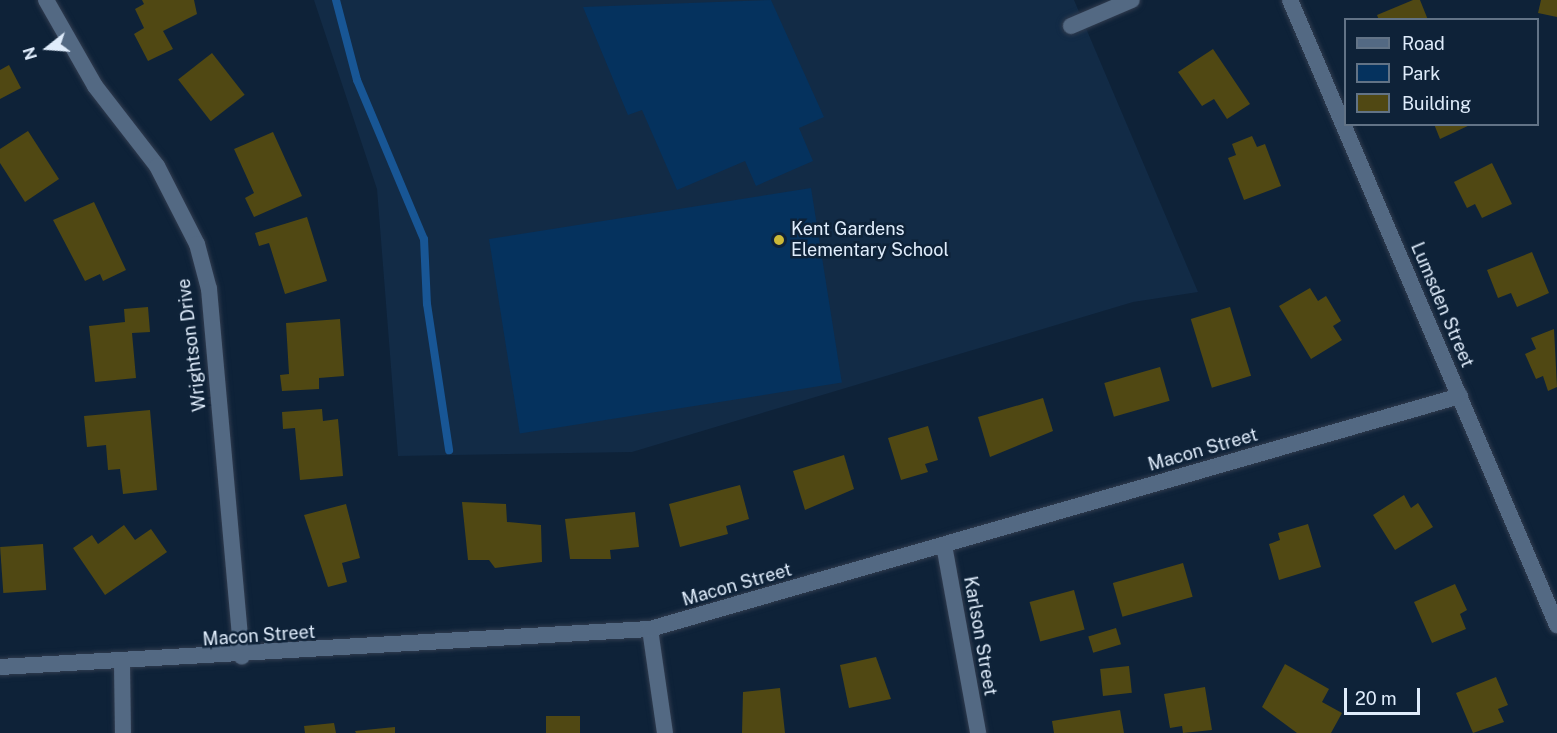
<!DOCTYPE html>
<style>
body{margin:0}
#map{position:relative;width:1557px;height:733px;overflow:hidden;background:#0e2238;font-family:"Public Sans",sans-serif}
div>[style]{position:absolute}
.built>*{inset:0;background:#122b46}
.green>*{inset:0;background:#05325e;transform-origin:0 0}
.stream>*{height:8px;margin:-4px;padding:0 4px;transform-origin:4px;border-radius:4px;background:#185695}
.building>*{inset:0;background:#504813;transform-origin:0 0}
.roads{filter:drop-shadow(0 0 2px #313c4f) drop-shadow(0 0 2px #313c4f)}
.minor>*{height:16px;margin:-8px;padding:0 8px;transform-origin:8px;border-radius:8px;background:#536983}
.dots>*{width:16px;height:16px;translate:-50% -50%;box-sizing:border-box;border:3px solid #0e2238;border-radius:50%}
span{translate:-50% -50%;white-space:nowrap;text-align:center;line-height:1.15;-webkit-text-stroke:5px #0e2238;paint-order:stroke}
.poi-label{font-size:18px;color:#dfecfb}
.left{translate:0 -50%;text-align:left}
.street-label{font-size:18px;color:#dfecfb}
.legend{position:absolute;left:1344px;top:18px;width:195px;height:108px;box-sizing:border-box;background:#0e2238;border:2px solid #627386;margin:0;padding:8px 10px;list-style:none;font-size:18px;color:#dfecfb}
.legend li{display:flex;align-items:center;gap:12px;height:30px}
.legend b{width:30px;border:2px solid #627386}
.north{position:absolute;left:18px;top:18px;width:60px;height:60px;-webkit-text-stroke:4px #0e2238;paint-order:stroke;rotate:253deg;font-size:16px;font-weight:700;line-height:24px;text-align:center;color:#dfecfb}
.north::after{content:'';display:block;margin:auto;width:21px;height:27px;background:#dfecfb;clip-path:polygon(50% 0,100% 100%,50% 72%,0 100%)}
.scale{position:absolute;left:1344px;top:688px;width:76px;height:27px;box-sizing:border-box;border:3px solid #dfecfb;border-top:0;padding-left:8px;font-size:18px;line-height:21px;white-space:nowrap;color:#dfecfb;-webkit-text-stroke:4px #0e2238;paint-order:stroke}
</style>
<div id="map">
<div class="built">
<i style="clip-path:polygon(314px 0,1074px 0,1198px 292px,1133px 302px,632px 452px,398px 456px,377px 189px)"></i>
</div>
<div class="green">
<i style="clip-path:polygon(771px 0,824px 117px,799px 128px,813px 161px,756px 186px,745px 161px,677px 190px,642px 110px,628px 115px,583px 7px)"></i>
<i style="left:811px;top:188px;width:197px;height:326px;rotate:81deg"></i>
</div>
<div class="stream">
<i style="left:336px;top:0;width:83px;rotate:75.3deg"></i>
<i style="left:357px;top:80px;width:173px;rotate:67.2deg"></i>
<i style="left:424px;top:239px;width:65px;rotate:87.4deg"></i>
<i style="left:427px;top:304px;width:148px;rotate:81.4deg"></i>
</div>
<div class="building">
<i style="clip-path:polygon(142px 0,194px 0,197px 14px,163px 31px,173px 49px,148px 61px,134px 34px,144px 28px,135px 9px,144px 4px)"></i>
<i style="clip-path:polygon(1413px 0,1420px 0,1428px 20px,1379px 20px,1377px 15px)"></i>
<i style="clip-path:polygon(1541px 0,1557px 0,1557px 17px,1538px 13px)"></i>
<i style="clip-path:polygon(1213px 49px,1250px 104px,1227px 119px,1214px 99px,1202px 106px,1178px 72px)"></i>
<i style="left:212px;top:53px;width:53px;height:43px;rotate:52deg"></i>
<i style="clip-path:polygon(9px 65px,21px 88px,0 99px,0 70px)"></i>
<i style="clip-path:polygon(1434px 124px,1472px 124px,1440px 139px)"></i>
<i style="clip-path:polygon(28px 131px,59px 179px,25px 202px,0 163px,0 149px)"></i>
<i style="clip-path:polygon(273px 132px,302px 196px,254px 217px,245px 198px,254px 193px,234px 149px)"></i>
<i style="clip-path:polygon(1252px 136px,1257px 147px,1265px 144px,1281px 186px,1244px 200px,1228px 158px,1236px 155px,1232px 144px)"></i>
<i style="clip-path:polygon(1492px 163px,1512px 204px,1482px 218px,1475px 204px,1467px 208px,1454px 182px)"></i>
<i style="clip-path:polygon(94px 202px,126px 270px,103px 281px,100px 274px,85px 281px,53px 220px)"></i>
<i style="clip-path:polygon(307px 217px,327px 281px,285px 294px,269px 243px,259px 246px,255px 233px)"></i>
<i style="clip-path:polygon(1532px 252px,1549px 293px,1517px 307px,1511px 293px,1498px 298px,1487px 270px)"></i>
<i style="clip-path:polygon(1310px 288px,1318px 301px,1326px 296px,1341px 321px,1333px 326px,1342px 340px,1311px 359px,1279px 306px)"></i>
<i style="clip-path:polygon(148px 307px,150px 332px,132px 333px,136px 378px,95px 382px,89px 326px,125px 322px,124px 309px)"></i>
<i style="left:1230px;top:307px;width:72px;height:41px;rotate:73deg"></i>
<i style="clip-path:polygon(340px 319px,344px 376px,319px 378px,319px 389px,282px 391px,280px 375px,289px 374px,286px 323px)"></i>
<i style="clip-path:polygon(1554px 329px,1557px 387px,1548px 391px,1543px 376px,1536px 379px,1525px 354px,1536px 349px,1531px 338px)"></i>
<i style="left:1160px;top:367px;width:35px;height:58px;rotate:74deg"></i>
<i style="clip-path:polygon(1043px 398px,1053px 431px,990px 457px,978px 417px)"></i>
<i style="clip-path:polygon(322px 409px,323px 421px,338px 419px,343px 476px,300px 480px,295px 428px,283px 429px,282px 412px)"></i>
<i style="clip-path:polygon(150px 410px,157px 490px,123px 494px,120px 469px,108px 470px,106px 445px,87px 447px,84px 416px)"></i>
<i style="clip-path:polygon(928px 426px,938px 460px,925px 464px,928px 472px,901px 480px,888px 438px)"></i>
<i style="clip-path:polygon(844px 455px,854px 489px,805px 510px,793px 471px)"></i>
<i style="clip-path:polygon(740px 485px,749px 519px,726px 526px,728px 534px,680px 547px,669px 504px)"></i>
<i style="clip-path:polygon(1404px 495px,1411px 508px,1418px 503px,1433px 527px,1395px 550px,1373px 515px)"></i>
<i style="clip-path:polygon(462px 502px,506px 504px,507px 522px,541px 525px,542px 562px,495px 568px,489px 560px,468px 560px)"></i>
<i style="clip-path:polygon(346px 504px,360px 558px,342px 563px,347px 582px,328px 587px,304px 515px)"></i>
<i style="clip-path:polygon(635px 512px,639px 547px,610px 550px,611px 559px,570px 559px,565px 519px)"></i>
<i style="clip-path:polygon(1308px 524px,1321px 567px,1279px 580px,1269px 544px,1280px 540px,1278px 533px)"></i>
<i style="clip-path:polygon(124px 525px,135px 540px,151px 529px,167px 552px,105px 595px,73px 548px,92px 535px,98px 544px)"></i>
<i style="left:43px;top:544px;width:46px;height:43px;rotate:86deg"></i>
<i style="left:1183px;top:563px;width:35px;height:73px;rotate:74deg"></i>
<i style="clip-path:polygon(1455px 584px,1467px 610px,1460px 614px,1466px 629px,1432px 643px,1414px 602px)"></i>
<i style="left:1074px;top:590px;width:41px;height:46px;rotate:75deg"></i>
<i style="left:1116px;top:628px;width:17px;height:29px;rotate:73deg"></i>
<i style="clip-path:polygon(876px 657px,891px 699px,849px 708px,840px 665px)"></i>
<i style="clip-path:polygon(1285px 664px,1329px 689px,1322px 702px,1342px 713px,1331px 733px,1297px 733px,1262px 707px)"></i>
<i style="left:1129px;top:666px;width:27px;height:29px;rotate:84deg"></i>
<i style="clip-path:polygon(1496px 677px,1508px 705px,1498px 709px,1504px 722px,1473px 733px,1456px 693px)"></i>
<i style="clip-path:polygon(1205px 687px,1212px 730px,1183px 733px,1182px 726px,1170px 728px,1164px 694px)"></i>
<i style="clip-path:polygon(780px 688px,785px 733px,742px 733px,743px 692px)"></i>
<i style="clip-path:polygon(1120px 710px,1124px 733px,1054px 733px,1052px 721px)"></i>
<i style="left:546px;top:716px;width:34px;height:17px"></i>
<i style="clip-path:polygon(334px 723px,336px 733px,305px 733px,304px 726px)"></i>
<i style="clip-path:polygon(395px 727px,395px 733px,356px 733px,355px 731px)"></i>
</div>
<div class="roads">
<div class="minor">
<i style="left:46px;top:0;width:99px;rotate:60.3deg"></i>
<i style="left:95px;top:86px;width:101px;rotate:52.2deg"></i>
<i style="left:157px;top:166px;width:88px;rotate:62.9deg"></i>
<i style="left:197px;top:244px;width:47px;rotate:75.1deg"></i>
<i style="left:209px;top:289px;width:369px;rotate:84.9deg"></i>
<i style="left:1290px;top:0;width:680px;rotate:66.87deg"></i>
<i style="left:1071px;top:26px;width:66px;rotate:-23.1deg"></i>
<i style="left:944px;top:545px;width:191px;rotate:79.7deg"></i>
<i style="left:650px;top:629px;width:105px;rotate:81.8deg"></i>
<i style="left:122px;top:664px;width:69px;rotate:89.2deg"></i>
<i style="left:0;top:667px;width:651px;rotate:-3.35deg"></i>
<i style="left:650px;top:629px;width:843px;rotate:-16.05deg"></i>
</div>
</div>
<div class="dots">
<i style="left:779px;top:240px;background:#ccb939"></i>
</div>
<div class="poi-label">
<span class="left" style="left:791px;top:240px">Kent Gardens<br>Elementary School</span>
</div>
<div class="street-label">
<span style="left:1442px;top:305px;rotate:67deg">Lumsden Street</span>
<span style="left:192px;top:345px;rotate:-97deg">Wrightson Drive</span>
<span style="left:1203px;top:450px;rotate:-16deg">Macon Street</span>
<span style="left:737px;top:585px;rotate:-16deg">Macon Street</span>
<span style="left:259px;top:636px;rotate:-4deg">Macon Street</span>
<span style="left:980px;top:636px;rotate:80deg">Karlson Street</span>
</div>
<ul class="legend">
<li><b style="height:8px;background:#536983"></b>Road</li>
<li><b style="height:16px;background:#05325e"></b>Park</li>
<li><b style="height:16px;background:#504813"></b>Building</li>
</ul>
<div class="north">N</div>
<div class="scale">20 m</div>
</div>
